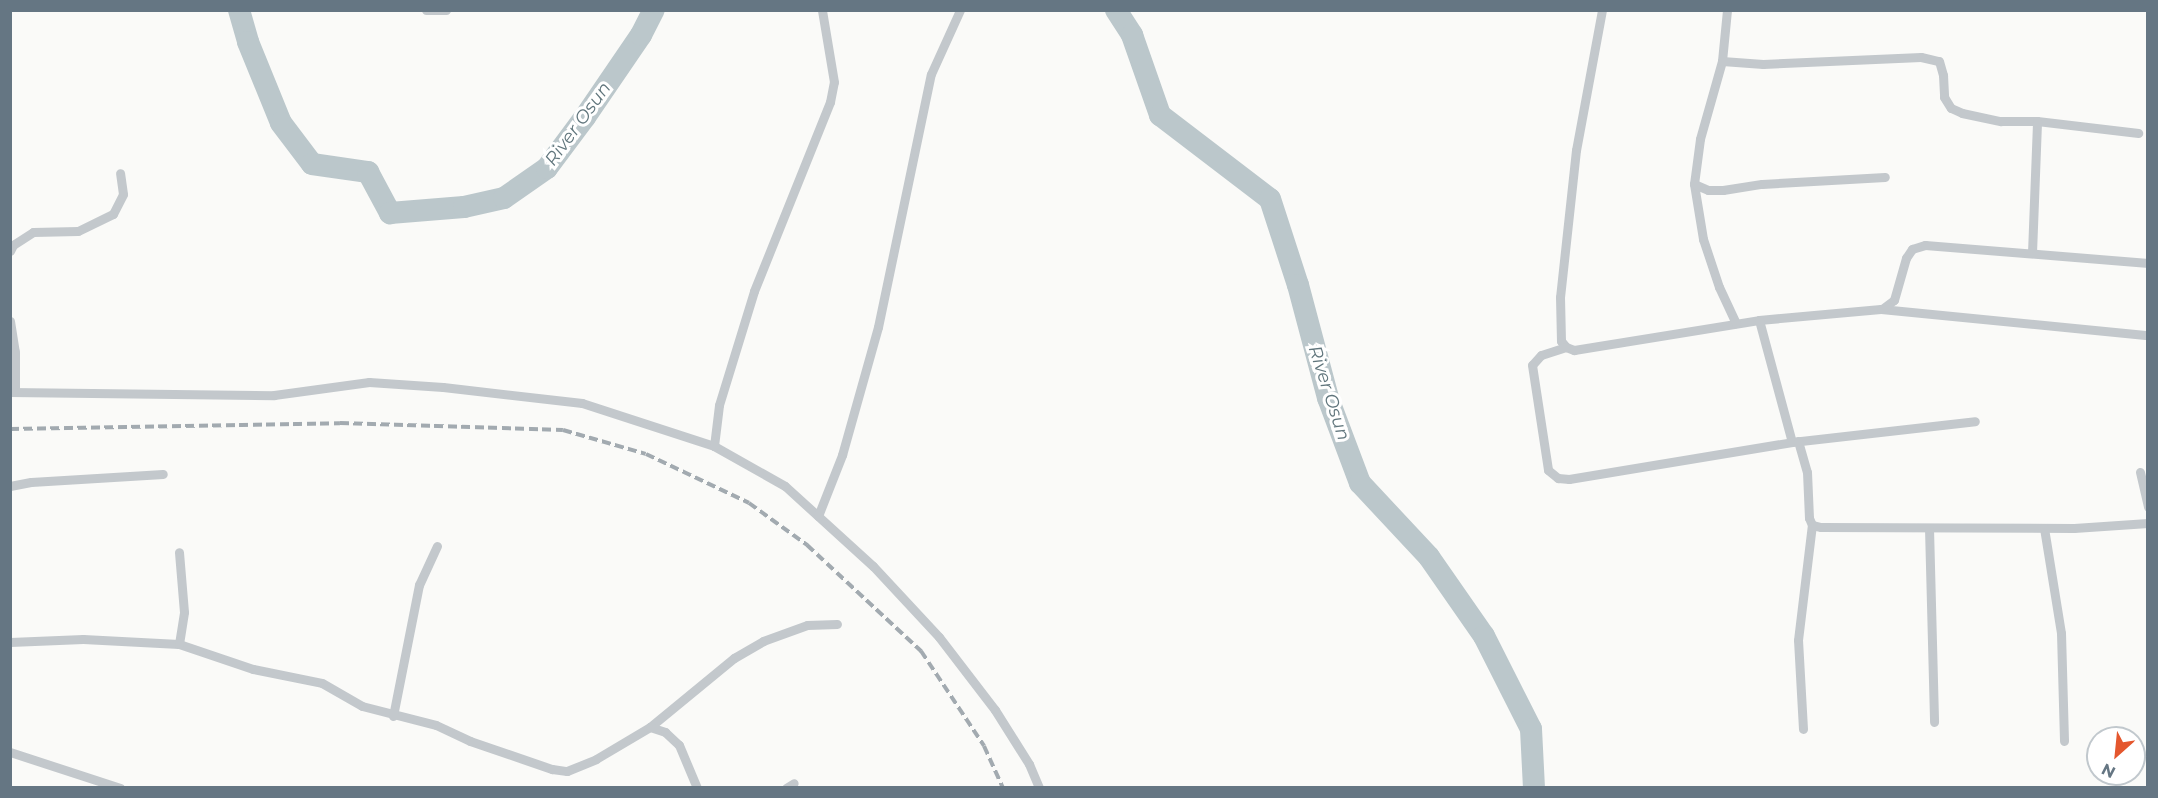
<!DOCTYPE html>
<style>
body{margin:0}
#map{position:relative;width:2158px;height:798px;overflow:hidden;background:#fafaf8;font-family:Montserrat,sans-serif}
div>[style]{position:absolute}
.river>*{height:22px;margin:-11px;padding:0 11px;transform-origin:11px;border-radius:11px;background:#bbc7cb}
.minor>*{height:9px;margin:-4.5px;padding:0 4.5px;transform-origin:4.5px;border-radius:4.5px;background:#c3c8cc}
.rail>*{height:4px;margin-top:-2px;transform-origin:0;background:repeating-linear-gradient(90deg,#a2aab0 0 9px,transparent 0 13.5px)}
span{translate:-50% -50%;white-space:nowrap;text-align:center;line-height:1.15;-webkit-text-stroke:6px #fff;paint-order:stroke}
.water-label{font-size:18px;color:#60757c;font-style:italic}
.frame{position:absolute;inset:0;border:12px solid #657683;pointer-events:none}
.north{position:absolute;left:2086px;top:726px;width:60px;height:60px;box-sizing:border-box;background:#fff;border:2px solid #c1c8cd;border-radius:50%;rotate:207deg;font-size:16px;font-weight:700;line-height:24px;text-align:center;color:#657683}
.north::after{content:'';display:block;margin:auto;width:21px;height:27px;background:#e4572e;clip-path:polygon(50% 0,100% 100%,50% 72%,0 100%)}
</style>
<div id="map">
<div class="river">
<i style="left:239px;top:10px;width:33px;rotate:74deg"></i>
<i style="left:248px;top:42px;width:87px;rotate:67.8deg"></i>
<i style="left:281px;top:123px;width:51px;rotate:52.9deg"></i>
<i style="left:312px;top:164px;width:57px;rotate:8.1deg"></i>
<i style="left:368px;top:172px;width:47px;rotate:61.8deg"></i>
<i style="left:390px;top:213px;width:74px;rotate:-4.6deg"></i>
<i style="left:464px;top:207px;width:41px;rotate:-12.7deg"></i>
<i style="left:504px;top:198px;width:52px;rotate:-34.9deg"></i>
<i style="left:547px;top:168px;width:64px;rotate:-53.3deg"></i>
<i style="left:585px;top:117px;width:99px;rotate:-55.7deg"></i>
<i style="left:641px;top:35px;width:28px;rotate:-63deg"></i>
<i style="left:1116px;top:10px;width:30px;rotate:57deg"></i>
<i style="left:1132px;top:35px;width:85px;rotate:70.7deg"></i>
<i style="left:1160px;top:115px;width:138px;rotate:37.4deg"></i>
<i style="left:1270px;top:199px;width:90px;rotate:72deg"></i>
<i style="left:1298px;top:285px;width:117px;rotate:75.1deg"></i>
<i style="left:1328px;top:398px;width:91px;rotate:69.4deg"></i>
<i style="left:1360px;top:483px;width:101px;rotate:47deg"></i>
<i style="left:1429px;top:557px;width:96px;rotate:55.2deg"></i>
<i style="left:1484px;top:636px;width:104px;rotate:63.2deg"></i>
<i style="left:1531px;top:729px;width:59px;rotate:87.1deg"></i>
</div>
<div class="minor">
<i style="left:426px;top:10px;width:20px"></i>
<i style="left:1602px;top:10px;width:142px;rotate:100.5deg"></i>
<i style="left:1576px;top:150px;width:148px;rotate:96.2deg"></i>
<i style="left:1560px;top:297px;width:44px;rotate:88.7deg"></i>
<i style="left:1561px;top:341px;width:8px;rotate:50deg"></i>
<i style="left:1566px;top:347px;width:9px;rotate:21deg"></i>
<i style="left:1574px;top:350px;width:187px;rotate:-9.2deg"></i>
<i style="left:1759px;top:320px;width:122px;rotate:-5.2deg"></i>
<i style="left:1881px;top:309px;width:268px;rotate:5.6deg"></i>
<i style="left:1727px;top:10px;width:51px;rotate:95.6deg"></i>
<i style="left:1722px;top:61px;width:81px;rotate:105.8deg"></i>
<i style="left:1700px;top:139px;width:45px;rotate:97.6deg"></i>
<i style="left:1694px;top:184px;width:56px;rotate:80.7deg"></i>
<i style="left:1703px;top:239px;width:51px;rotate:71.6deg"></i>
<i style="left:1719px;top:287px;width:40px;rotate:65deg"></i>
<i style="left:1722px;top:61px;width:41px;rotate:4.2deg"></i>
<i style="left:1763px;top:64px;width:158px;rotate:-2.5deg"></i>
<i style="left:1921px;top:57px;width:18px;rotate:13deg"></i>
<i style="left:1939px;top:61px;width:15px;rotate:74deg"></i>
<i style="left:1943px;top:75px;width:22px;rotate:87deg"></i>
<i style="left:1944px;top:97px;width:13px;rotate:58deg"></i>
<i style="left:1951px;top:108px;width:12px;rotate:24deg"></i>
<i style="left:1962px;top:113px;width:40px;rotate:12deg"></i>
<i style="left:2001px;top:121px;width:36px"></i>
<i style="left:2037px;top:121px;width:102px;rotate:6.8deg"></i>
<i style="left:1694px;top:184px;width:15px;rotate:23deg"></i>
<i style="left:1708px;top:190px;width:15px"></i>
<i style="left:1723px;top:190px;width:39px;rotate:-9deg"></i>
<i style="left:1762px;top:184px;width:123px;rotate:-3.3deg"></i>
<i style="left:10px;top:251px;width:7px;rotate:-63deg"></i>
<i style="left:13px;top:245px;width:24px;rotate:-33deg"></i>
<i style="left:33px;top:232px;width:45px;rotate:-1.3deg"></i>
<i style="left:78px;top:231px;width:39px;rotate:-26deg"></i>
<i style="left:113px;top:214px;width:22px;rotate:-63deg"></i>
<i style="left:123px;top:194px;width:21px;rotate:-98deg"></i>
<i style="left:2032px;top:253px;width:132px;rotate:-87.8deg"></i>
<i style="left:1882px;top:309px;width:15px;rotate:-37deg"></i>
<i style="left:1894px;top:300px;width:44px;rotate:-74.1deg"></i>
<i style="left:1906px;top:258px;width:11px;rotate:-56deg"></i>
<i style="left:1912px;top:249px;width:14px;rotate:-17deg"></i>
<i style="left:1925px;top:245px;width:224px;rotate:4.6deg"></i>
<i style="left:1759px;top:320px;width:126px;rotate:74.9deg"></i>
<i style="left:10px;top:321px;width:31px;rotate:81deg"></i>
<i style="left:15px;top:352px;width:39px;rotate:90deg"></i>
<i style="left:1566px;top:347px;width:26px;rotate:162deg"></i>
<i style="left:1541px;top:355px;width:13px;rotate:132deg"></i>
<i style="left:1532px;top:365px;width:106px;rotate:81.3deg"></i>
<i style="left:1548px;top:470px;width:13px;rotate:39deg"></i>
<i style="left:1558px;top:478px;width:11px;rotate:5deg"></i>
<i style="left:1569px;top:479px;width:226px;rotate:-9.4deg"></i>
<i style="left:1792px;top:442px;width:184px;rotate:-6.5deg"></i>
<i style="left:10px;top:392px;width:264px;rotate:0.7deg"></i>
<i style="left:274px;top:395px;width:96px;rotate:-7.8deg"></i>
<i style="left:369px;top:382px;width:74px;rotate:3.9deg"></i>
<i style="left:443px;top:387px;width:140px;rotate:6.6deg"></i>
<i style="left:582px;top:403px;width:139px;rotate:18deg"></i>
<i style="left:714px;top:446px;width:81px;rotate:29.4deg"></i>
<i style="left:785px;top:486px;width:119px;rotate:42.3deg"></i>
<i style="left:873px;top:566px;width:97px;rotate:47.1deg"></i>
<i style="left:939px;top:637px;width:92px;rotate:52.5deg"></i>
<i style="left:995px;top:710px;width:64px;rotate:57.8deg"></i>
<i style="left:1029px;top:764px;width:26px;rotate:67deg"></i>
<i style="left:1798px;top:441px;width:32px;rotate:74deg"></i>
<i style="left:1807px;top:472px;width:46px;rotate:87.5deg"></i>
<i style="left:1809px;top:518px;width:8px;rotate:67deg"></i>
<i style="left:1812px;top:525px;width:9px;rotate:13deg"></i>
<i style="left:1821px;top:527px;width:253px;rotate:0.2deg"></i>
<i style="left:2074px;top:528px;width:74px;rotate:-3.9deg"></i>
<i style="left:714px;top:446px;width:41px;rotate:-83deg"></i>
<i style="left:719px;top:405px;width:119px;rotate:-72.9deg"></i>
<i style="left:754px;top:291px;width:204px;rotate:-68.1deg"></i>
<i style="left:830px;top:102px;width:20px;rotate:-79deg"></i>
<i style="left:834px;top:82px;width:73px;rotate:-99.5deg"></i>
<i style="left:2140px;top:472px;width:36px;rotate:77deg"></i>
<i style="left:10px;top:486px;width:21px;rotate:-11deg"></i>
<i style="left:31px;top:482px;width:132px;rotate:-3.5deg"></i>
<i style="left:818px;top:516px;width:66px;rotate:-68.5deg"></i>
<i style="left:842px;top:455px;width:133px;rotate:-74.3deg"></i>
<i style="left:878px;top:327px;width:258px;rotate:-78.2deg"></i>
<i style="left:931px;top:74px;width:70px;rotate:-65.6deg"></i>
<i style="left:1929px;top:528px;width:194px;rotate:88.5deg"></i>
<i style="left:2044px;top:528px;width:106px;rotate:80.8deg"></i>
<i style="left:2061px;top:633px;width:108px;rotate:88.4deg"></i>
<i style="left:10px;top:642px;width:73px;rotate:-2.4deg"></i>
<i style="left:83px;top:639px;width:96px;rotate:3deg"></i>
<i style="left:179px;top:644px;width:78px;rotate:18.7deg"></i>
<i style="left:253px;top:669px;width:70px;rotate:11.5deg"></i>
<i style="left:322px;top:683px;width:46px;rotate:29.9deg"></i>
<i style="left:362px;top:706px;width:76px;rotate:14.4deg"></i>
<i style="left:436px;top:725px;width:38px;rotate:25deg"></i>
<i style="left:470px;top:741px;width:87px;rotate:18.9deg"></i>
<i style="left:552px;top:769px;width:15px;rotate:8deg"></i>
<i style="left:567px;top:771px;width:31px;rotate:-22deg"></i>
<i style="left:596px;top:759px;width:63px;rotate:-30.7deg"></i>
<i style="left:650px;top:727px;width:109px;rotate:-39.4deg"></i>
<i style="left:734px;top:658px;width:34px;rotate:-30deg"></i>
<i style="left:763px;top:641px;width:47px;rotate:-20deg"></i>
<i style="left:807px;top:625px;width:30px;rotate:-2deg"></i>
<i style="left:179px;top:644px;width:32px;rotate:-81deg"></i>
<i style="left:184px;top:612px;width:60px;rotate:-94.8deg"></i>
<i style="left:393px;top:716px;width:134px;rotate:-78.8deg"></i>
<i style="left:419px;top:585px;width:43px;rotate:-65.2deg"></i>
<i style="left:650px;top:727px;width:16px;rotate:18deg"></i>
<i style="left:665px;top:732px;width:19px;rotate:43deg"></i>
<i style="left:679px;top:745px;width:47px;rotate:67.3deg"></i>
<i style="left:1803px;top:729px;width:89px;rotate:-93.2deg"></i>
<i style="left:1798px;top:640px;width:116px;rotate:-83.1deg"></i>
<i style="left:10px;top:752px;width:116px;rotate:18.1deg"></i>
<i style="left:786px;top:788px;width:9px;rotate:-32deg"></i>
</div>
<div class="rail">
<i style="left:10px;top:429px;width:330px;rotate:-1deg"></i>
<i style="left:340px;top:423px;width:223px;rotate:1.8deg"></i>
<i style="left:563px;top:430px;width:86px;rotate:16.1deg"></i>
<i style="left:646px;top:454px;width:114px;rotate:25.4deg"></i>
<i style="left:749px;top:503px;width:72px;rotate:35.9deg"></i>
<i style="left:807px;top:545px;width:156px;rotate:42.9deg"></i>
<i style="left:921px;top:651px;width:114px;rotate:56.4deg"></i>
<i style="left:984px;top:746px;width:46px;rotate:65.7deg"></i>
</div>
<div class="water-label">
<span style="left:578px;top:124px;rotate:-54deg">River Osun</span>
<span style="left:1329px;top:393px;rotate:72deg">River Osun</span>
</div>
<div class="frame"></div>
<div class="north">N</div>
</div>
